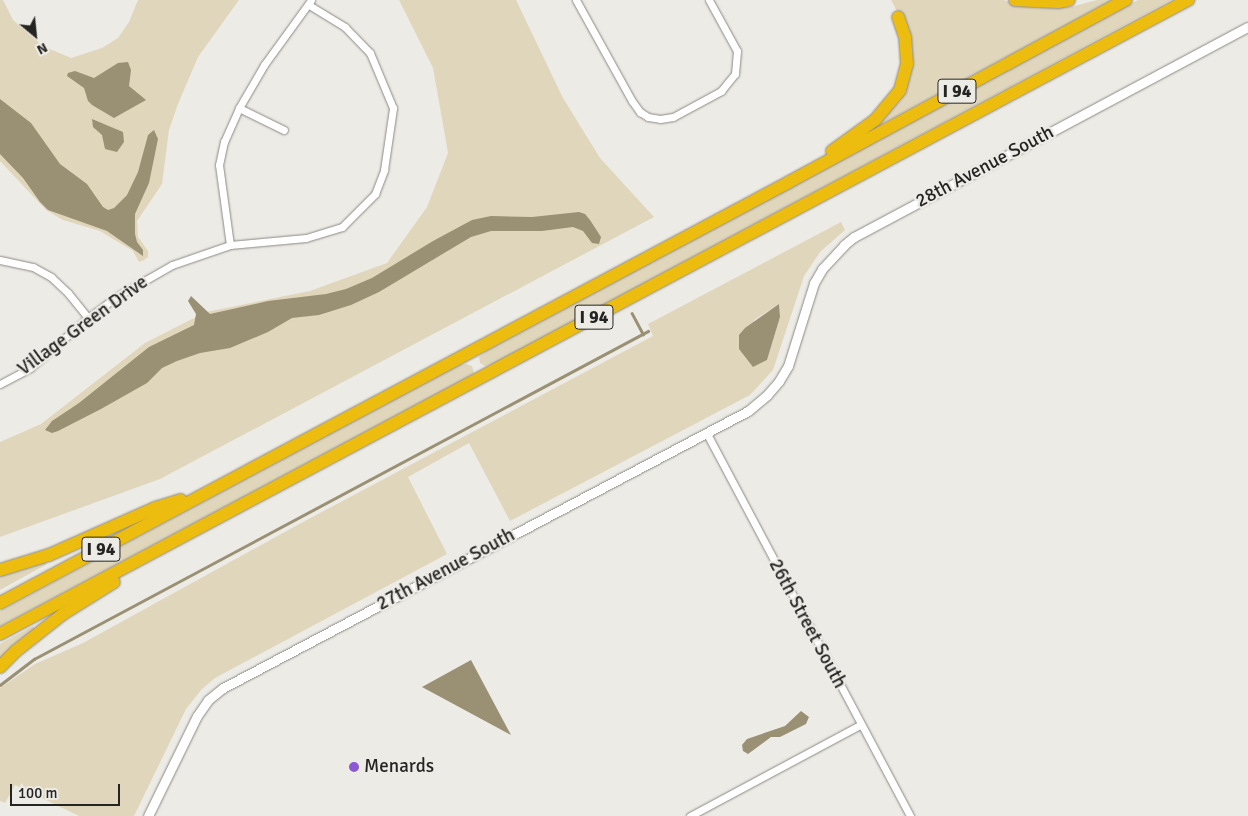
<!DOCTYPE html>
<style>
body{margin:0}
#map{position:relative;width:1248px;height:816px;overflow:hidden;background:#edebe6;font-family:Signika,sans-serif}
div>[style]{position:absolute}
.green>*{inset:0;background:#e0d6bc}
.water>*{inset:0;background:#9a9073}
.stream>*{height:2.5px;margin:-1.25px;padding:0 1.25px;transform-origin:1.25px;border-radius:1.25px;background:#9a9073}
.roads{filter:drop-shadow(0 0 1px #8b8984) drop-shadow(0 0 1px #8b8984)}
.minor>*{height:7px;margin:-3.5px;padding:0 3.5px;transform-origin:3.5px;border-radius:3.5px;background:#fff}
.tertiary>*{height:9px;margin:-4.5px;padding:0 4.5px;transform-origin:4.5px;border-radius:4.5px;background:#fff}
.motorway>*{height:12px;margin:-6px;padding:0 6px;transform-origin:6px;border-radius:6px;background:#ecbc0f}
.dots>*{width:14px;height:14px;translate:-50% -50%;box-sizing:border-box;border:2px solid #edebe6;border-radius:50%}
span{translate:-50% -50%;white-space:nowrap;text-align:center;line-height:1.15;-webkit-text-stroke:4.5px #edebe6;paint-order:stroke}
.shield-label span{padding:1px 4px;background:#edebe6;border:1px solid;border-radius:4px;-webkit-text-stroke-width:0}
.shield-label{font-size:18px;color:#242422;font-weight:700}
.street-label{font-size:19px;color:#242422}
.poi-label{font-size:19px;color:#242422}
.left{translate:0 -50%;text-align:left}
.north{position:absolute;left:10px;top:10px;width:50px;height:50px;-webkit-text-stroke:4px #edebe6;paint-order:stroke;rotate:152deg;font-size:14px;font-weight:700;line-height:20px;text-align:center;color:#242422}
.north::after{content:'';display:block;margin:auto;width:18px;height:22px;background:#242422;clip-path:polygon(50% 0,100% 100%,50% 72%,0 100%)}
.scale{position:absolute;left:10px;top:784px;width:110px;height:22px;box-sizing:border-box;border:2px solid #242422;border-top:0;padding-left:6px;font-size:15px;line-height:18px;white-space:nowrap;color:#242422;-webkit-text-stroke:4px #edebe6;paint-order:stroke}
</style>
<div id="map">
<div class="green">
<i style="clip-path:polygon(0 0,3px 0,13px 20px,43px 46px,71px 58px,102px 48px,118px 38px,129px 22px,138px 0,239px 0,198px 57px,178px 104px,169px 130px,162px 184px,137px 221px,138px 237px,148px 251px,148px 257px,144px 260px,139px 262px,133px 251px,100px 231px,63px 220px,46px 210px,0 161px)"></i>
<i style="clip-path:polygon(399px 0,516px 0,563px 98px,600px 158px,654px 217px,160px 479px,0 537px,0 442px,41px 424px,145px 343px,206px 312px,310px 291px,387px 263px,427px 207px,448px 153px,433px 68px)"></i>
<i style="clip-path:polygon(891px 0,1003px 0,1028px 7px,1049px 8px,1071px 7px,1097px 0,1112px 0,870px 130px,900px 101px,907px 84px,904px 24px)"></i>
<i style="clip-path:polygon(1138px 0,1171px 0,493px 364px,485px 366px,480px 363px,479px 357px,488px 350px)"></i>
<i style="clip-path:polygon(evenodd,841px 222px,845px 230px,820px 252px,804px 276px,773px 370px,750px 395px,510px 521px,469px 443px,408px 477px,447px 554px,215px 678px,202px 689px,186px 709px,134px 816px,79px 816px,15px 785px,5px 803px,0 801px,0 688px,35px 664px,83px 643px,303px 522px,653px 336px,648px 324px,841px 222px,779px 304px,780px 317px,767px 360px,753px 367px,754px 320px,779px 304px)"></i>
<i style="clip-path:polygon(466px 364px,472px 366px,474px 373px,468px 377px,0 626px,0 611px,459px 365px)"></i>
<i style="clip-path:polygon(44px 562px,47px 564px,0 590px,0 576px)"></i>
<i style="clip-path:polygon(33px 626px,35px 630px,0 660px,0 644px)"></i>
</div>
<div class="water">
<i style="clip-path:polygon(128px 62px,131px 70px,129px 86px,146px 100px,114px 118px,92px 105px,88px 101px,84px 88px,67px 76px,68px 73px,75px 71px,94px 78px,118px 63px)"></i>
<i style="clip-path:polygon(0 99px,31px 123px,60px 164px,87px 184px,103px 207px,108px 210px,114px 208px,127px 195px,138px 172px,148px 135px,154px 130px,158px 139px,149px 183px,135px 214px,135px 234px,137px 242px,143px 250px,143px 256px,107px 231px,48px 210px,40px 202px,23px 178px,0 154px)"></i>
<i style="clip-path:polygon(92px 119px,123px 132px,124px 142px,117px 152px,105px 149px,102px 135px,93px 127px)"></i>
<i style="clip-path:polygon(579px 212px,585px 214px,590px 220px,601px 237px,599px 244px,592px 243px,583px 231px,573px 227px,542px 231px,491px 231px,471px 237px,379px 292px,351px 305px,319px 315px,292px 318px,268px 332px,230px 348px,200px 353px,177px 361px,162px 368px,147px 383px,101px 409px,58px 431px,52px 433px,45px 430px,52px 421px,79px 403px,149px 347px,194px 325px,196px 314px,188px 301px,191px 296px,210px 314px,268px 301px,326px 294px,346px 289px,372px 278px,433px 241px,472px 220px,491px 216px,532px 217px)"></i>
<i style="clip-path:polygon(779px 304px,780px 317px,767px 360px,753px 367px,739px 349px,739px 335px,745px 328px)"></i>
<i style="clip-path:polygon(471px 660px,511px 735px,422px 687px)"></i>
<i style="clip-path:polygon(801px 711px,809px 717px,806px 724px,780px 737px,771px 737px,748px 754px,743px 751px,742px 745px,747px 739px,785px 726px)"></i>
</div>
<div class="stream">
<i style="left:632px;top:313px;width:24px;rotate:62deg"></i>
<i style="left:0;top:685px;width:43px;rotate:-37.4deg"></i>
<i style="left:34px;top:659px;width:696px;rotate:-28.11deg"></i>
</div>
<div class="roads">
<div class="minor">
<i style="left:576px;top:0;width:115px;rotate:61deg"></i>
<i style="left:632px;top:101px;width:14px;rotate:54deg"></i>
<i style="left:640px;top:112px;width:9px;rotate:32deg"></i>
<i style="left:648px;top:117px;width:12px;rotate:9deg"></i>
<i style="left:660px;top:119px;width:13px;rotate:-9deg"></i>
<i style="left:673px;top:117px;width:55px;rotate:-28.4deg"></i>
<i style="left:721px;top:91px;width:22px;rotate:-51deg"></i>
<i style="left:735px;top:74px;width:23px;rotate:-85deg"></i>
<i style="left:737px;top:51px;width:58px;rotate:-118.8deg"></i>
<i style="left:239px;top:108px;width:50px;rotate:26.1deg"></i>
<i style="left:230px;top:245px;width:81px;rotate:-97.8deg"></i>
<i style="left:219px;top:165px;width:24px;rotate:-78deg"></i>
<i style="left:224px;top:142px;width:37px;rotate:-66deg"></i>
<i style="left:239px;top:108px;width:50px;rotate:-59.8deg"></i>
<i style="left:264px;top:65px;width:80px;rotate:-54.1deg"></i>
<i style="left:0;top:260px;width:34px;rotate:12deg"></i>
<i style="left:33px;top:267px;width:21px;rotate:29deg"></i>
<i style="left:51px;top:277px;width:23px;rotate:43deg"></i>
<i style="left:68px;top:293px;width:32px;rotate:51deg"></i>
<i style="left:0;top:384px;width:34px;rotate:-28deg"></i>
<i style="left:30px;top:368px;width:77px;rotate:-40.8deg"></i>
<i style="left:88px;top:318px;width:35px;rotate:-37deg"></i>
<i style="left:116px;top:297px;width:64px;rotate:-29.7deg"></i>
<i style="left:172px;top:265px;width:61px;rotate:-19deg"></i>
<i style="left:230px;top:245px;width:76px;rotate:-5.3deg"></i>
<i style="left:306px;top:238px;width:38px;rotate:-17deg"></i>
<i style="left:342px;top:227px;width:47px;rotate:-45deg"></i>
<i style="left:375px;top:194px;width:26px;rotate:-69deg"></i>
<i style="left:384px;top:170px;width:63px;rotate:-81.7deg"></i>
<i style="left:393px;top:108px;width:60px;rotate:-112.7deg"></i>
<i style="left:370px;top:53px;width:36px;rotate:-134deg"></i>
<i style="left:345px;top:27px;width:42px;rotate:-148.6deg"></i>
<i style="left:706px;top:432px;width:435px;rotate:62deg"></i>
<i style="left:690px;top:816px;width:193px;rotate:-28.2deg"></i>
</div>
<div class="tertiary">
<i style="left:148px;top:816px;width:111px;rotate:-63.9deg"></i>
<i style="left:197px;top:716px;width:19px;rotate:-55deg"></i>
<i style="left:208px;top:700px;width:19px;rotate:-39deg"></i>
<i style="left:223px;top:688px;width:594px;rotate:-27.82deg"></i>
<i style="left:748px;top:411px;width:25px;rotate:-40deg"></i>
<i style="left:767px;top:395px;width:18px;rotate:-49deg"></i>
<i style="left:779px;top:381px;width:17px;rotate:-59deg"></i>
<i style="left:788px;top:366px;width:87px;rotate:-72.6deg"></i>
<i style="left:814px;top:283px;width:16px;rotate:-60deg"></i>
<i style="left:822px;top:269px;width:33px;rotate:-47deg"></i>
<i style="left:844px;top:245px;width:13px;rotate:-39deg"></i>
<i style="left:854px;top:237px;width:446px;rotate:-28.1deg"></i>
</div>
<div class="motorway">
<i style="left:1015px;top:0;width:43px;rotate:2.7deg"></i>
<i style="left:1058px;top:2px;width:11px;rotate:-10deg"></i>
<i style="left:832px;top:151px;width:53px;rotate:-35.8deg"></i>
<i style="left:875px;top:120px;width:39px;rotate:-50deg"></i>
<i style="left:900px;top:90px;width:27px;rotate:-75deg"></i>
<i style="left:907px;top:64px;width:27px;rotate:-94deg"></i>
<i style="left:905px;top:37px;width:21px;rotate:-109deg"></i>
<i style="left:0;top:570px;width:51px;rotate:-17deg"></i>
<i style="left:49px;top:555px;width:116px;rotate:-23.9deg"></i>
<i style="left:155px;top:508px;width:27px;rotate:-17deg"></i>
<i style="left:0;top:603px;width:894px;rotate:-28.08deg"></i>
<i style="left:789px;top:182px;width:383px;rotate:-28.4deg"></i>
<i style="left:0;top:634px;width:1347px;rotate:-28.09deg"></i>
<i style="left:0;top:667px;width:23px;rotate:-45deg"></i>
<i style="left:16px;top:651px;width:60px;rotate:-38.2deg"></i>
<i style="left:63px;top:614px;width:60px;rotate:-32.1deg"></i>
</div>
</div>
<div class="dots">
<i style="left:354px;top:767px;background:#8b59d2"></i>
</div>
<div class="shield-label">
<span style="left:957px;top:91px">I 94</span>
<span style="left:594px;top:317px">I 94</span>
<span style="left:101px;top:549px">I 94</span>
</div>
<div class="street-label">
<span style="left:985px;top:167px;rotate:-28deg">28th Avenue South</span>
<span style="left:83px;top:326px;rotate:-36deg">Village Green Drive</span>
<span style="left:446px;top:570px;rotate:-28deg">27th Avenue South</span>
<span style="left:807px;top:624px;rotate:62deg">26th Street South</span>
</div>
<div class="poi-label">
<span class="left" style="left:364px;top:767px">Menards</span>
</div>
<div class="north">N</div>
<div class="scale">100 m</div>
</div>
